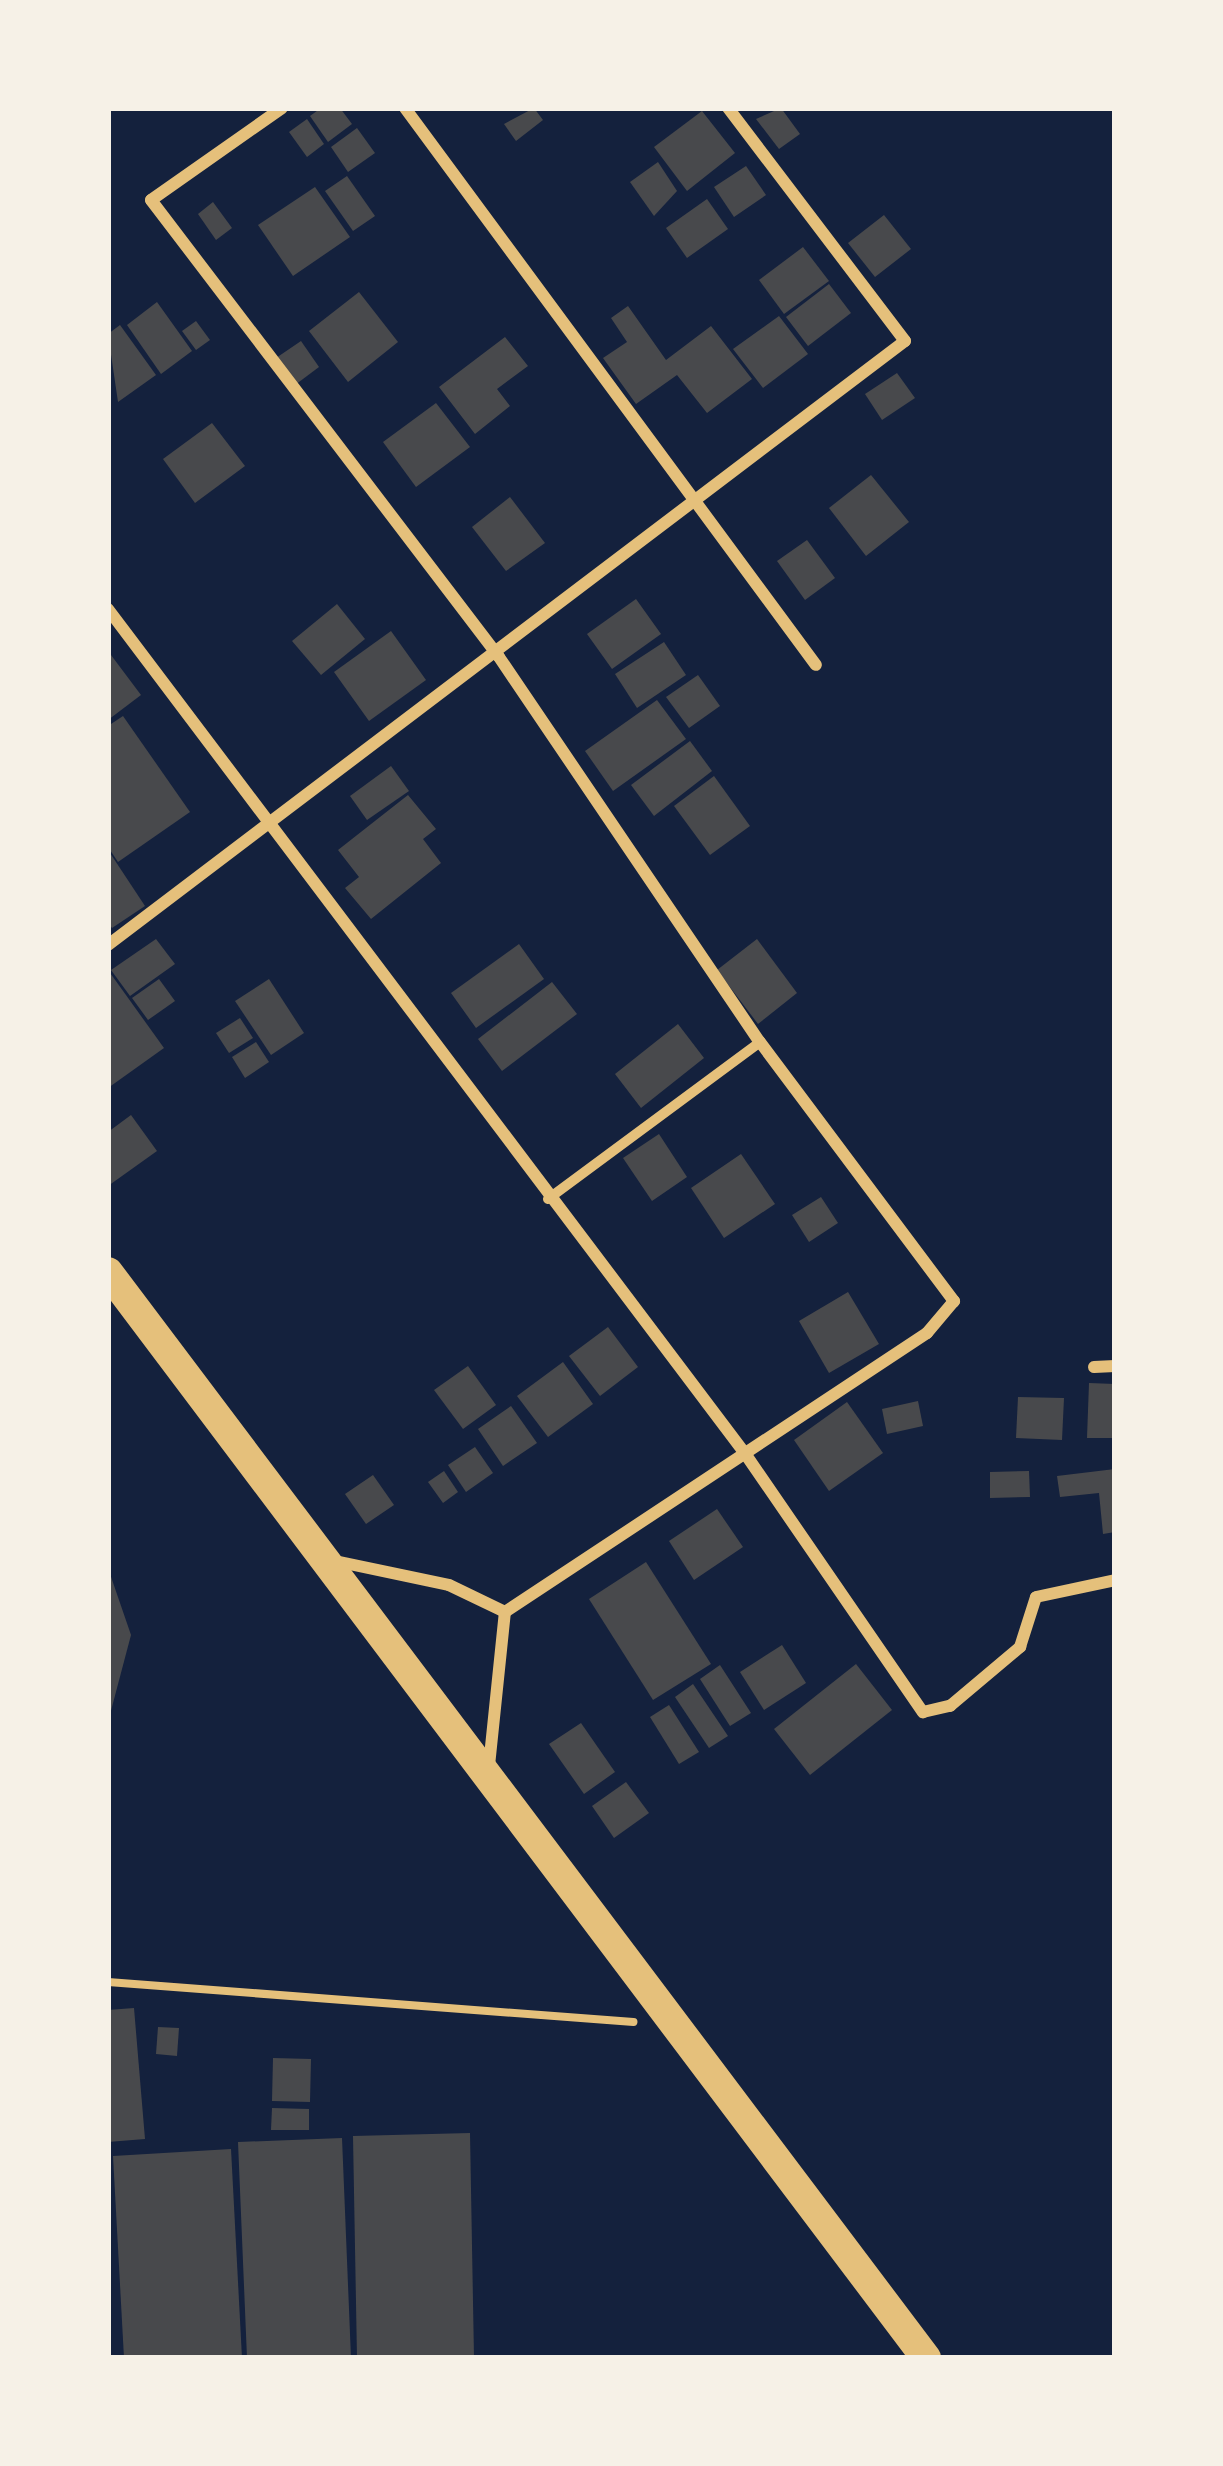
<!DOCTYPE html>
<style>
body{margin:0}
#map{position:relative;width:1223px;height:2466px;overflow:hidden;background:#14213d;font-family:"Titillium Web",sans-serif}
div>[style]{position:absolute}
.building>*{inset:0;background:#48494c}
.path>*{height:8px;margin:-4px;padding:0 4px;transform-origin:4px;border-radius:4px;background:#e5c07b}
.pedestrian>*{height:10px;margin:-5px;padding:0 5px;transform-origin:5px;border-radius:5px;background:#e5c07b}
.minor>*{height:12px;margin:-6px;padding:0 6px;transform-origin:6px;border-radius:6px;background:#e5c07b}
.primary>*{height:30px;margin:-15px;padding:0 15px;transform-origin:15px;border-radius:15px;background:#e5c07b}
span{translate:-50% -50%;white-space:nowrap;text-align:center;line-height:1.15;-webkit-text-stroke:12px #f6f1e7;paint-order:stroke}
.frame{position:absolute;inset:0;border:111px solid #f6f1e7;pointer-events:none}
</style>
<div id="map">
<div class="building">
<i style="clip-path:polygon(321px 108px,340px 108px,352px 124px,328px 142px,310px 116px)"></i>
<i style="clip-path:polygon(534px 108px,543px 120px,516px 141px,504px 124px)"></i>
<i style="clip-path:polygon(781px 108px,800px 134px,779px 149px,756px 119px)"></i>
<i style="clip-path:polygon(702px 111px,735px 153px,687px 191px,654px 147px)"></i>
<i style="clip-path:polygon(307px 119px,324px 144px,307px 157px,289px 132px)"></i>
<i style="clip-path:polygon(357px 128px,375px 153px,348px 172px,331px 147px)"></i>
<i style="clip-path:polygon(658px 162px,677px 191px,654px 216px,630px 182px)"></i>
<i style="clip-path:polygon(746px 166px,766px 195px,734px 217px,714px 187px)"></i>
<i style="clip-path:polygon(347px 176px,375px 216px,353px 231px,325px 191px)"></i>
<i style="clip-path:polygon(315px 187px,350px 237px,293px 276px,258px 225px)"></i>
<i style="clip-path:polygon(707px 199px,728px 229px,687px 258px,666px 228px)"></i>
<i style="clip-path:polygon(213px 202px,232px 228px,216px 240px,198px 214px)"></i>
<i style="clip-path:polygon(884px 215px,911px 249px,875px 277px,848px 243px)"></i>
<i style="clip-path:polygon(803px 247px,829px 281px,784px 314px,759px 280px)"></i>
<i style="clip-path:polygon(829px 284px,851px 313px,808px 346px,786px 317px)"></i>
<i style="clip-path:polygon(359px 292px,398px 342px,348px 382px,309px 331px)"></i>
<i style="clip-path:polygon(157px 302px,192px 351px,161px 374px,127px 325px)"></i>
<i style="clip-path:polygon(628px 306px,666px 360px,711px 326px,752px 379px,707px 413px,677px 375px,636px 404px,603px 358px,627px 342px,611px 318px)"></i>
<i style="clip-path:polygon(779px 316px,808px 354px,763px 388px,733px 349px)"></i>
<i style="clip-path:polygon(196px 321px,210px 340px,196px 350px,182px 331px)"></i>
<i style="clip-path:polygon(120px 325px,156px 375px,118px 402px,108px 334px)"></i>
<i style="clip-path:polygon(505px 337px,528px 366px,497px 389px,510px 406px,475px 434px,439px 387px)"></i>
<i style="clip-path:polygon(301px 341px,319px 367px,295px 385px,276px 358px)"></i>
<i style="clip-path:polygon(897px 373px,915px 398px,882px 420px,865px 394px)"></i>
<i style="clip-path:polygon(436px 403px,470px 447px,416px 487px,383px 442px)"></i>
<i style="clip-path:polygon(212px 423px,245px 466px,195px 503px,163px 459px)"></i>
<i style="clip-path:polygon(871px 475px,909px 522px,866px 556px,829px 508px)"></i>
<i style="clip-path:polygon(510px 497px,545px 543px,506px 571px,472px 527px)"></i>
<i style="clip-path:polygon(807px 540px,835px 578px,805px 600px,777px 561px)"></i>
<i style="clip-path:polygon(636px 599px,661px 634px,612px 669px,587px 634px)"></i>
<i style="clip-path:polygon(337px 604px,365px 639px,321px 675px,292px 641px)"></i>
<i style="clip-path:polygon(391px 631px,426px 680px,369px 721px,334px 672px)"></i>
<i style="clip-path:polygon(664px 642px,686px 675px,637px 708px,615px 674px)"></i>
<i style="clip-path:polygon(108px 651px,141px 695px,108px 720px)"></i>
<i style="clip-path:polygon(698px 675px,720px 706px,689px 728px,666px 697px)"></i>
<i style="clip-path:polygon(657px 700px,686px 739px,613px 791px,585px 751px)"></i>
<i style="clip-path:polygon(123px 716px,190px 812px,118px 862px,108px 847px,108px 726px)"></i>
<i style="clip-path:polygon(690px 741px,712px 771px,654px 816px,631px 785px)"></i>
<i style="clip-path:polygon(391px 766px,409px 791px,367px 820px,350px 796px)"></i>
<i style="clip-path:polygon(714px 776px,750px 826px,710px 855px,674px 806px)"></i>
<i style="clip-path:polygon(408px 795px,436px 829px,423px 839px,441px 863px,371px 919px,345px 888px,359px 877px,338px 850px)"></i>
<i style="clip-path:polygon(108px 850px,145px 906px,112px 928px,108px 923px)"></i>
<i style="clip-path:polygon(156px 939px,175px 964px,130px 996px,111px 970px)"></i>
<i style="clip-path:polygon(757px 939px,797px 993px,758px 1024px,717px 970px)"></i>
<i style="clip-path:polygon(519px 944px,544px 979px,476px 1028px,451px 993px)"></i>
<i style="clip-path:polygon(108px 970px,164px 1048px,108px 1088px)"></i>
<i style="clip-path:polygon(159px 979px,175px 1001px,148px 1020px,132px 998px)"></i>
<i style="clip-path:polygon(269px 979px,304px 1033px,271px 1055px,235px 1001px)"></i>
<i style="clip-path:polygon(552px 982px,577px 1014px,502px 1071px,478px 1039px)"></i>
<i style="clip-path:polygon(240px 1018px,253px 1038px,229px 1053px,216px 1033px)"></i>
<i style="clip-path:polygon(678px 1024px,704px 1058px,641px 1108px,615px 1074px)"></i>
<i style="clip-path:polygon(256px 1042px,269px 1062px,245px 1078px,232px 1057px)"></i>
<i style="clip-path:polygon(131px 1115px,157px 1151px,108px 1186px,108px 1132px)"></i>
<i style="clip-path:polygon(659px 1134px,687px 1177px,652px 1201px,623px 1158px)"></i>
<i style="clip-path:polygon(741px 1154px,775px 1204px,724px 1238px,691px 1188px)"></i>
<i style="clip-path:polygon(821px 1197px,838px 1223px,809px 1242px,792px 1215px)"></i>
<i style="clip-path:polygon(848px 1292px,879px 1344px,829px 1373px,799px 1321px)"></i>
<i style="clip-path:polygon(608px 1327px,638px 1367px,600px 1396px,569px 1356px)"></i>
<i style="clip-path:polygon(563px 1362px,593px 1404px,548px 1437px,517px 1396px)"></i>
<i style="clip-path:polygon(468px 1366px,496px 1405px,463px 1429px,434px 1390px)"></i>
<i style="clip-path:polygon(1089px 1383px,1115px 1384px,1115px 1438px,1087px 1438px)"></i>
<i style="clip-path:polygon(1018px 1397px,1064px 1398px,1062px 1440px,1016px 1438px)"></i>
<i style="clip-path:polygon(918px 1401px,923px 1426px,887px 1434px,882px 1409px)"></i>
<i style="clip-path:polygon(847px 1402px,883px 1453px,829px 1491px,794px 1440px)"></i>
<i style="clip-path:polygon(511px 1406px,537px 1443px,503px 1466px,478px 1429px)"></i>
<i style="clip-path:polygon(475px 1447px,493px 1473px,466px 1492px,448px 1465px)"></i>
<i style="clip-path:polygon(1115px 1469px,1115px 1532px,1103px 1534px,1099px 1493px,1060px 1497px,1057px 1476px)"></i>
<i style="clip-path:polygon(444px 1471px,458px 1492px,443px 1503px,428px 1482px)"></i>
<i style="clip-path:polygon(1029px 1471px,1030px 1497px,990px 1498px,990px 1472px)"></i>
<i style="clip-path:polygon(373px 1475px,394px 1505px,366px 1524px,345px 1494px)"></i>
<i style="clip-path:polygon(717px 1509px,743px 1547px,694px 1580px,669px 1541px)"></i>
<i style="clip-path:polygon(646px 1562px,711px 1664px,653px 1700px,589px 1599px)"></i>
<i style="clip-path:polygon(108px 1568px,131px 1635px,108px 1722px)"></i>
<i style="clip-path:polygon(782px 1645px,806px 1683px,764px 1710px,740px 1672px)"></i>
<i style="clip-path:polygon(856px 1664px,892px 1710px,810px 1775px,774px 1729px)"></i>
<i style="clip-path:polygon(720px 1665px,751px 1713px,730px 1726px,700px 1679px)"></i>
<i style="clip-path:polygon(693px 1684px,728px 1736px,709px 1748px,675px 1697px)"></i>
<i style="clip-path:polygon(669px 1705px,699px 1752px,679px 1764px,650px 1717px)"></i>
<i style="clip-path:polygon(581px 1723px,615px 1772px,584px 1794px,549px 1744px)"></i>
<i style="clip-path:polygon(626px 1782px,649px 1813px,614px 1838px,592px 1806px)"></i>
<i style="clip-path:polygon(134px 2008px,145px 2139px,108px 2142px,108px 2010px)"></i>
<i style="clip-path:polygon(158px 2027px,179px 2028px,177px 2056px,156px 2054px)"></i>
<i style="clip-path:polygon(273px 2058px,311px 2059px,310px 2102px,272px 2101px)"></i>
<i style="clip-path:polygon(272px 2108px,309px 2109px,309px 2130px,271px 2130px)"></i>
<i style="clip-path:polygon(470px 2133px,474px 2358px,357px 2358px,353px 2136px)"></i>
<i style="clip-path:polygon(342px 2138px,351px 2358px,247px 2358px,238px 2142px)"></i>
<i style="clip-path:polygon(231px 2149px,242px 2358px,124px 2358px,113px 2156px)"></i>
</div>
<div class="path">
<i style="left:108px;top:1982px;width:527px;rotate:4.36deg"></i>
</div>
<div class="pedestrian">
<i style="left:548px;top:1199px;width:264px;rotate:-36.5deg"></i>
</div>
<div class="minor">
<i style="left:282px;top:108px;width:160px;rotate:144.9deg"></i>
<i style="left:151px;top:200px;width:574px;rotate:52.71deg"></i>
<i style="left:499px;top:657px;width:465px;rotate:55.9deg"></i>
<i style="left:760px;top:1042px;width:324px;rotate:53.2deg"></i>
<i style="left:954px;top:1301px;width:42px;rotate:130.2deg"></i>
<i style="left:927px;top:1333px;width:506px;rotate:146.53deg"></i>
<i style="left:405px;top:108px;width:692px;rotate:53.58deg"></i>
<i style="left:108px;top:609px;width:1056px;rotate:52.97deg"></i>
<i style="left:744px;top:1452px;width:316px;rotate:55.5deg"></i>
<i style="left:923px;top:1712px;width:28px;rotate:-13deg"></i>
<i style="left:950px;top:1706px;width:92px;rotate:-40.1deg"></i>
<i style="left:1020px;top:1647px;width:52px;rotate:-72.3deg"></i>
<i style="left:1036px;top:1597px;width:81px;rotate:-12.1deg"></i>
<i style="left:108px;top:945px;width:1000px;rotate:-37.16deg"></i>
<i style="left:905px;top:341px;width:293px;rotate:-127.2deg"></i>
<i style="left:1094px;top:1367px;width:21px;rotate:-3deg"></i>
<i style="left:335px;top:1561px;width:116px;rotate:11.9deg"></i>
<i style="left:449px;top:1585px;width:62px;rotate:25.7deg"></i>
<i style="left:489px;top:1766px;width:155px;rotate:-84.1deg"></i>
</div>
<div class="primary">
<i style="left:108px;top:1272px;width:1360px;rotate:53.01deg"></i>
</div>
<div class="frame"></div>
</div>
